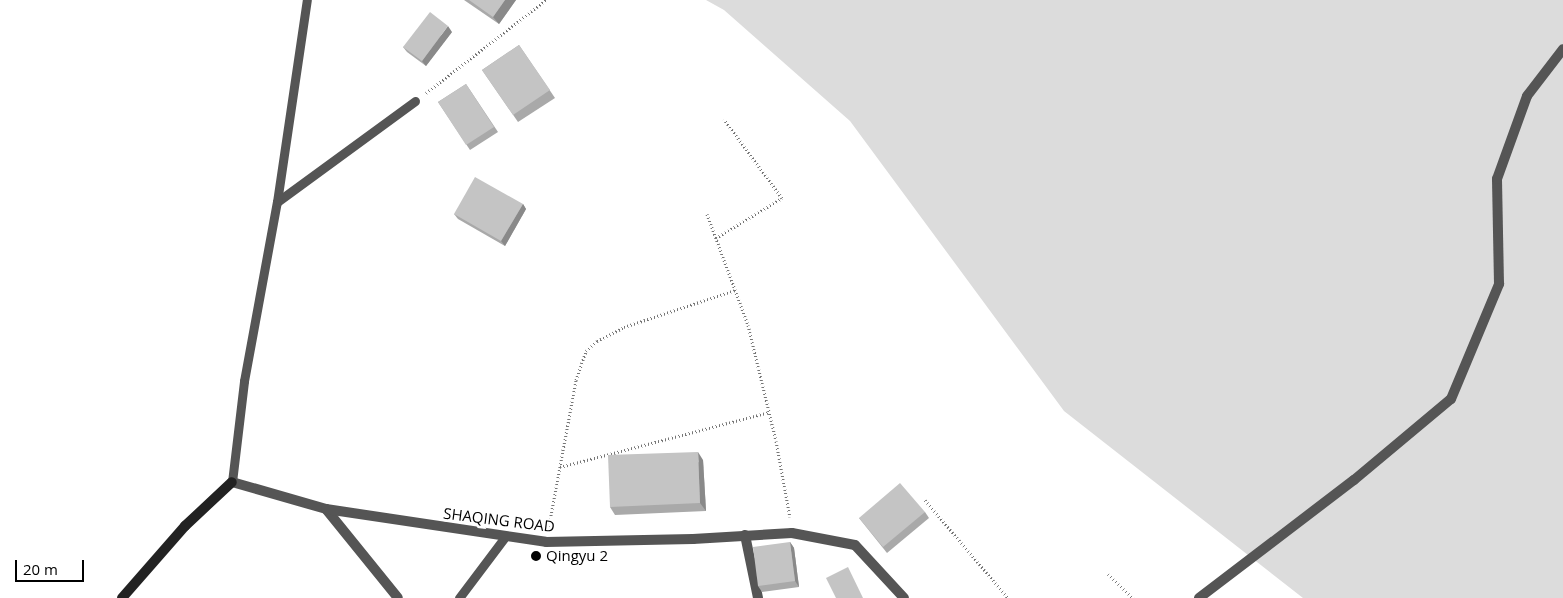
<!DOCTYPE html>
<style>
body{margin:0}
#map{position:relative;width:1563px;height:598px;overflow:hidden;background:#fff;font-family:"Open Sans",sans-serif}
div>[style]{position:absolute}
.green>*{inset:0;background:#dcdcdc}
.path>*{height:3px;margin-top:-1.5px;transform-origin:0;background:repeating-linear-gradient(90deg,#777 0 1px,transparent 0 3.5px)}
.service>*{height:9px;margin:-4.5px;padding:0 4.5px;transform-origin:4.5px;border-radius:4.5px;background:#555}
.minor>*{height:10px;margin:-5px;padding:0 5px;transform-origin:5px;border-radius:5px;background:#555}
.tertiary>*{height:10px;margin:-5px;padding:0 5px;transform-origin:5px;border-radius:5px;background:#555}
.secondary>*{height:10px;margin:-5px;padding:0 5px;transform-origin:5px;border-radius:5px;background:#222}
.wall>*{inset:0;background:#a9a9a9}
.shaded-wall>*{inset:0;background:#898989}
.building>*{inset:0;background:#c4c4c4}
.dots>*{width:14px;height:14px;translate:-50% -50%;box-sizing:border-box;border:2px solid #fff;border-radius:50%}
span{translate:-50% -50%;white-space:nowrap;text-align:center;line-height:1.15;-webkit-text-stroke:5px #fff;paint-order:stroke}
.street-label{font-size:15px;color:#000}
.poi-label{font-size:15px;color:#000}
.left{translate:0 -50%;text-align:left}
.scale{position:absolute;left:15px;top:560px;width:69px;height:22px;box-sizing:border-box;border:2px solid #000;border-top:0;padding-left:6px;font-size:15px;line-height:18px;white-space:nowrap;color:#000;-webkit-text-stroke:4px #fff;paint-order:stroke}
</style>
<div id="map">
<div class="green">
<i style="clip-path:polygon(706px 0,1563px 0,1563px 598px,1303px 598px,1064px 411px,850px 121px,724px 10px)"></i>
</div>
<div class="path">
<i style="left:426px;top:93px;width:152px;rotate:-37.8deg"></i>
<i style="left:707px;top:214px;width:118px;rotate:69.7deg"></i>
<i style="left:748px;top:325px;width:119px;rotate:76.4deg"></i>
<i style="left:776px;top:441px;width:77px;rotate:79.6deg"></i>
<i style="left:716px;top:238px;width:77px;rotate:-31.2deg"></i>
<i style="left:782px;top:198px;width:98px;rotate:-126.3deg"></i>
<i style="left:560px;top:467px;width:216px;rotate:-14.7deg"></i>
<i style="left:925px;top:500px;width:128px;rotate:49.7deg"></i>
<i style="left:549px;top:526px;width:148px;rotate:-79.5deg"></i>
<i style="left:576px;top:380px;width:31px;rotate:-71deg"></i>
<i style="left:586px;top:351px;width:15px;rotate:-42deg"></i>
<i style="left:597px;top:341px;width:30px;rotate:-27deg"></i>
<i style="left:624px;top:327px;width:117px;rotate:-18.4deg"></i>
<i style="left:1108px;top:574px;width:35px;rotate:44deg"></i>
</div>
<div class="service">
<i style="left:277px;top:202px;width:171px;rotate:-36.2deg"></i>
<i style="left:232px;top:482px;width:102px;rotate:-83.2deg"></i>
<i style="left:244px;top:381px;width:182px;rotate:-79.6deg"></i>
<i style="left:277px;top:202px;width:204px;rotate:-81.6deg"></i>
<i style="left:459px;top:598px;width:76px;rotate:-53deg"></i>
</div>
<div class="minor">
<i style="left:326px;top:509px;width:114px;rotate:51deg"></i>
<i style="left:745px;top:535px;width:64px;rotate:78.3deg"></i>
<i style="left:1199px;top:598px;width:195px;rotate:-37.3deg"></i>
<i style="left:1354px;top:480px;width:126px;rotate:-39.9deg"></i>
<i style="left:1451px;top:399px;width:125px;rotate:-67.3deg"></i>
<i style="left:1499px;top:284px;width:105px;rotate:-91.1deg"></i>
<i style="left:1497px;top:179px;width:88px;rotate:-70.1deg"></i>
<i style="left:1527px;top:96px;width:59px;rotate:-52.5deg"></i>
</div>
<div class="tertiary">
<i style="left:232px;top:482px;width:98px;rotate:16deg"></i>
<i style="left:326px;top:509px;width:222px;rotate:8.5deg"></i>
<i style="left:546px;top:542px;width:147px;rotate:-1.2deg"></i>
<i style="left:693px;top:539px;width:99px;rotate:-3.5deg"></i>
<i style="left:792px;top:533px;width:64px;rotate:10.8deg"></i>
<i style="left:855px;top:545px;width:72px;rotate:47.2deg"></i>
</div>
<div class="secondary">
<i style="left:122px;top:598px;width:96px;rotate:-48.8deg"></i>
<i style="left:185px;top:526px;width:64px;rotate:-43.1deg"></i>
</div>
<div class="wall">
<i style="clip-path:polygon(464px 0,516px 0,499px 24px)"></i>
<i style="clip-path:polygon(452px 32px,426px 66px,407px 52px,403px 47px)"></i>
<i style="clip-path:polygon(519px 45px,555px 98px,518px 122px,482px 70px)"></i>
<i style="clip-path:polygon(466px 84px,498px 132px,470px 150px,438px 102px)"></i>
<i style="clip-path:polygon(523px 204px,526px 209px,505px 246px,458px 219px,454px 214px)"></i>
<i style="clip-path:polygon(703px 460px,706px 511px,615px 515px,610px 507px)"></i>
<i style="clip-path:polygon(925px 512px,929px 518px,887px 553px,859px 518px)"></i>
<i style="clip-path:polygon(790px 542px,794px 548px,799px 587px,762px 592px,758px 586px)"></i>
</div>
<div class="shaded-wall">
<i style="clip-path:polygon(505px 0,516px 0,499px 24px,493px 17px)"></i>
<i style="clip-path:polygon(448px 26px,452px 32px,426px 66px,422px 61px)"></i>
<i style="clip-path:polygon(523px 204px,526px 209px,505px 246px,501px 241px)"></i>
<i style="clip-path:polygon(698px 452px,703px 460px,706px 511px,700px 503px)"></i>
<i style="clip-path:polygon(790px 542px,794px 548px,799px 587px,795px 581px)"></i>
</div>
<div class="building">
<i style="clip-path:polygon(469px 0,505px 0,493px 17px)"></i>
<i style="clip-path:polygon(430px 12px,448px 26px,422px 61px,403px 47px)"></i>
<i style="clip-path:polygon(519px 45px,550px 90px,513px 115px,482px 70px)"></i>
<i style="clip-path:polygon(466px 84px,494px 127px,466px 145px,438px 102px)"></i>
<i style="clip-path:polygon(475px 177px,523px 204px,501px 241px,454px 214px)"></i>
<i style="clip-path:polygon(698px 452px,700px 503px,610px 507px,608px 455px)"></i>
<i style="clip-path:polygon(900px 483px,925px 512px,883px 547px,859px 518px)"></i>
<i style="clip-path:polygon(790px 542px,795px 581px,758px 586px,753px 547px)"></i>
<i style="clip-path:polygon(848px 567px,863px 598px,836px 598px,826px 578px)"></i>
</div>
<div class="dots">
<i style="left:536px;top:556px;background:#000"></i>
</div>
<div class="street-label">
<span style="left:499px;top:520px;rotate:7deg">SHAQING ROAD</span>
</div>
<div class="poi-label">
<span class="left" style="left:546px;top:556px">Qingyu 2</span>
</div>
<div class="scale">20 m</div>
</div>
